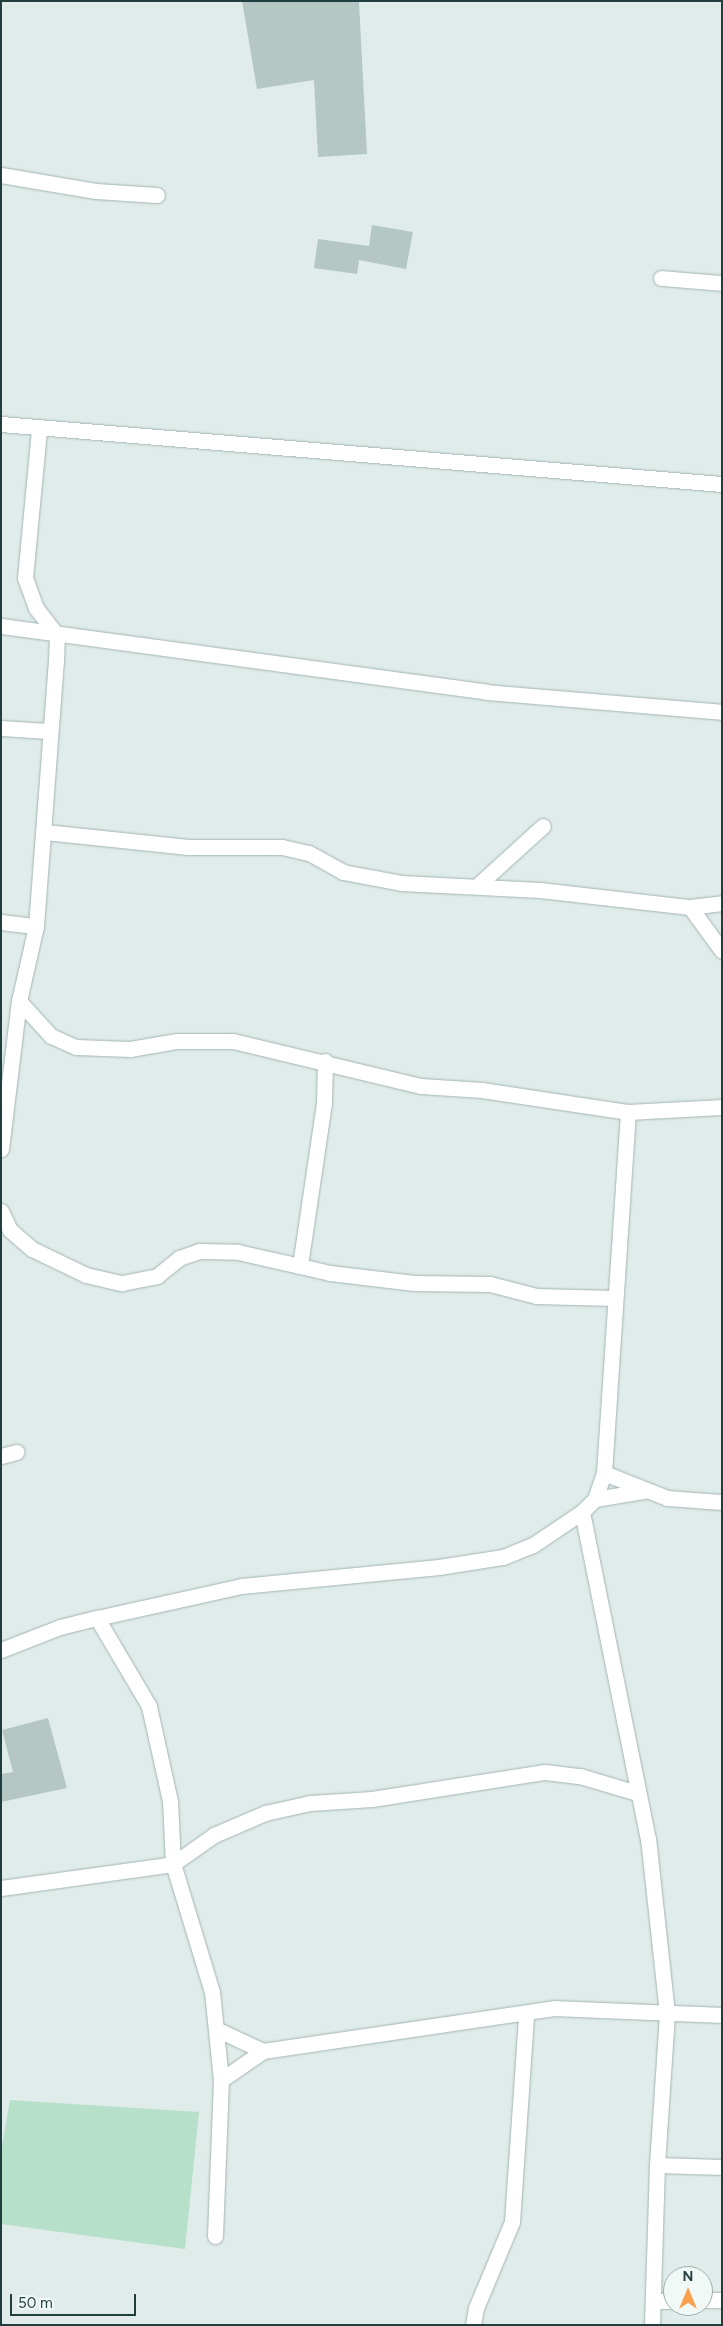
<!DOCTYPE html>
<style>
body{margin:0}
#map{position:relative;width:723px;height:2326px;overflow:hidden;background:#e0ecea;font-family:Figtree,sans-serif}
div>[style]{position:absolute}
.green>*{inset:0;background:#b7e0cb}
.building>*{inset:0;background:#b5c7c4}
.roads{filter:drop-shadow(0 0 1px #a2b4b3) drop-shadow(0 0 1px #a2b4b3)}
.minor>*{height:15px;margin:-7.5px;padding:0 7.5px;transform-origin:7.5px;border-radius:7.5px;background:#fff}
span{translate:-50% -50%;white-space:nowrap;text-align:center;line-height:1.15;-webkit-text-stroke:5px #f1f9f7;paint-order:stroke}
.frame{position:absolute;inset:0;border:2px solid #1f3e3d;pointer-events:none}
.north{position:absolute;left:663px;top:2266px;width:50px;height:50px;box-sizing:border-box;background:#f1f9f7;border:1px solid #9daead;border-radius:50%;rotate:0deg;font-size:14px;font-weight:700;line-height:20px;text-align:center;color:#1f3e3d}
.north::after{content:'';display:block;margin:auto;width:18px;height:22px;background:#fda04e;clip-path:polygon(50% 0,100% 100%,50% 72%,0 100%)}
.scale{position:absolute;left:10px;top:2294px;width:126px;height:22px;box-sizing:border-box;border:2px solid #1f3e3d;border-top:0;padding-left:6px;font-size:15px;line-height:18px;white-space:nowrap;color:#1f3e3d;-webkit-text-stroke:4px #f1f9f7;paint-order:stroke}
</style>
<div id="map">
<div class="green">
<i style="clip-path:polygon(10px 2100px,199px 2112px,185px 2249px,1px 2224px,1px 2151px)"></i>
</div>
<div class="building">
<i style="clip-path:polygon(242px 1px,359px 2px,367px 154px,318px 157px,314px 80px,257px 89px)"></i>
<i style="clip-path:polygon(372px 225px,413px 232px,406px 269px,359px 260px,357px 274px,314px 268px,318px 239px,369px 246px)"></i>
<i style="clip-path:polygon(48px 1718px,67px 1788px,1px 1802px,1px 1774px,13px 1772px,2px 1730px)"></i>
</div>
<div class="roads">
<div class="minor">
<i style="left:1px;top:175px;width:96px;rotate:9.6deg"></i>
<i style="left:96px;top:191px;width:61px;rotate:3.8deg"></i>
<i style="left:661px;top:278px;width:61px;rotate:4.7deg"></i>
<i style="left:1px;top:424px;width:723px;rotate:4.76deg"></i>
<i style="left:1px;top:626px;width:489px;rotate:7.7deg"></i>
<i style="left:486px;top:692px;width:237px;rotate:4.8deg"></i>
<i style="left:1px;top:728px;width:47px;rotate:3.7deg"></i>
<i style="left:45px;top:832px;width:144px;rotate:6deg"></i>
<i style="left:188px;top:847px;width:94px"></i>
<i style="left:282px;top:847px;width:28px;rotate:13deg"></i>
<i style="left:309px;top:853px;width:39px;rotate:29deg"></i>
<i style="left:343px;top:872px;width:59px;rotate:10.7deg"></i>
<i style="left:401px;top:883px;width:139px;rotate:2.9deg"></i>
<i style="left:540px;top:890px;width:151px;rotate:6.5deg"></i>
<i style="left:690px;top:907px;width:32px;rotate:-7deg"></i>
<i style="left:477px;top:886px;width:89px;rotate:-42.3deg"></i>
<i style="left:690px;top:907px;width:54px;rotate:54deg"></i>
<i style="left:1px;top:922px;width:35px;rotate:7deg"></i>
<i style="left:19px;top:1001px;width:47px;rotate:47.6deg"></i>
<i style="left:51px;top:1036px;width:27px;rotate:24deg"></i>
<i style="left:76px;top:1047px;width:54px;rotate:2.1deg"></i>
<i style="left:130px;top:1049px;width:48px;rotate:-9.7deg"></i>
<i style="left:177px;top:1041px;width:56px"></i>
<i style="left:233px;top:1041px;width:193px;rotate:13.5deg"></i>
<i style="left:421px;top:1086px;width:61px;rotate:3.8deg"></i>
<i style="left:482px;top:1090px;width:148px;rotate:8.6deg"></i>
<i style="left:628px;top:1112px;width:94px;rotate:-3deg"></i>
<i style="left:325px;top:1061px;width:42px;rotate:91.4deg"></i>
<i style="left:324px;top:1103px;width:165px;rotate:98.4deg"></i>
<i style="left:300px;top:1266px;width:31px;rotate:13deg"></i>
<i style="left:330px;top:1273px;width:85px;rotate:6.8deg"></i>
<i style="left:414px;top:1283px;width:76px;rotate:0.8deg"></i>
<i style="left:490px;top:1284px;width:48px;rotate:14.6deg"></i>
<i style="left:536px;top:1296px;width:78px;rotate:1.5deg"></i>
<i style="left:1px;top:1149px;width:149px;rotate:-83.1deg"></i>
<i style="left:19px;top:1001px;width:77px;rotate:-77.2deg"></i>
<i style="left:36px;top:926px;width:265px;rotate:-85.7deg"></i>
<i style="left:56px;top:662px;width:27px;rotate:-88deg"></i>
<i style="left:57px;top:635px;width:34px;rotate:-128deg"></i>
<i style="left:36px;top:608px;width:32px;rotate:-110deg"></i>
<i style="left:25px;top:578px;width:150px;rotate:-84.6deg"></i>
<i style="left:1px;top:1211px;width:21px;rotate:65deg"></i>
<i style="left:10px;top:1230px;width:29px;rotate:41deg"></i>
<i style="left:32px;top:1249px;width:60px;rotate:25.7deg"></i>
<i style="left:86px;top:1275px;width:37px;rotate:13deg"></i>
<i style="left:122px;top:1283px;width:36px;rotate:-11deg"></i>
<i style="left:157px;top:1276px;width:28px;rotate:-39deg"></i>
<i style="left:179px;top:1258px;width:21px;rotate:-19deg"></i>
<i style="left:199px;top:1251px;width:39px;rotate:1deg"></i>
<i style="left:238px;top:1252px;width:64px;rotate:12.7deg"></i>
<i style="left:1px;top:1456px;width:16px;rotate:-15deg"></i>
<i style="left:604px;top:1473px;width:362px;rotate:-86.2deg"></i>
<i style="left:595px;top:1499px;width:50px;rotate:-9.3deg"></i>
<i style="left:582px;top:1512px;width:333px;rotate:78.6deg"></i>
<i style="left:648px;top:1838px;width:177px;rotate:83.8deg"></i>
<i style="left:667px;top:2014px;width:151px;rotate:93.8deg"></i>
<i style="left:657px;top:2165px;width:160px;rotate:91.8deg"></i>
<i style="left:1px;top:1650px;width:63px;rotate:-21.3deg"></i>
<i style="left:60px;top:1627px;width:38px;rotate:-14deg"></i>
<i style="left:1px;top:1888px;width:174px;rotate:-7.9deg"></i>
<i style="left:173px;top:1864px;width:50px;rotate:-35.3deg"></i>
<i style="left:214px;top:1835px;width:56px;rotate:-23.3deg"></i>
<i style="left:265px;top:1813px;width:46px;rotate:-12.5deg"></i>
<i style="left:310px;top:1803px;width:62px;rotate:-3.7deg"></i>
<i style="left:372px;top:1799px;width:175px;rotate:-8.9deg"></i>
<i style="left:545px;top:1772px;width:35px;rotate:7deg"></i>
<i style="left:580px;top:1776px;width:59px;rotate:16.6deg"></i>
<i style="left:216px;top:2029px;width:52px;rotate:25.1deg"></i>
<i style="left:221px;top:2080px;width:51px;rotate:-34.6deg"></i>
<i style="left:263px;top:2051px;width:294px;rotate:-8.4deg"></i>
<i style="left:554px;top:2008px;width:168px;rotate:2.4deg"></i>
<i style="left:657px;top:2165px;width:65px;rotate:1.8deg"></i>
<i style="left:215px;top:2236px;width:156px;rotate:-87.8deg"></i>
<i style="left:221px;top:2080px;width:88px;rotate:-95.8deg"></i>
<i style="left:212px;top:1992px;width:134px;rotate:-106.9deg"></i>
<i style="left:173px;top:1864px;width:63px;rotate:-92.7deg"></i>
<i style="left:170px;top:1801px;width:97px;rotate:-102.5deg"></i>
<i style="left:149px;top:1706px;width:102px;rotate:-120.6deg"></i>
<i style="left:97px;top:1618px;width:148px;rotate:-12.5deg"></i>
<i style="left:241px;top:1586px;width:199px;rotate:-5.5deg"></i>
<i style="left:439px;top:1567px;width:65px;rotate:-8.9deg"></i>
<i style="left:503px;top:1557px;width:32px;rotate:-22deg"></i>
<i style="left:533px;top:1545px;width:59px;rotate:-34deg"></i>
<i style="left:582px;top:1512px;width:18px;rotate:-45deg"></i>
<i style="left:595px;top:1499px;width:28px;rotate:-71deg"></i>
<i style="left:604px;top:1473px;width:68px;rotate:21.6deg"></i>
<i style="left:667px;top:1498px;width:55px;rotate:4.2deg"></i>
<i style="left:703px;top:2300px;width:19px"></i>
<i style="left:653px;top:2301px;width:20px"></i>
<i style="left:473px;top:2325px;width:17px;rotate:-80deg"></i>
<i style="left:476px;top:2308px;width:93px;rotate:-67.3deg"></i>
<i style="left:512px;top:2222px;width:207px;rotate:-86.1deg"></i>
</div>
</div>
<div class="frame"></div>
<div class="north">N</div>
<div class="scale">50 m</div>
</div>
